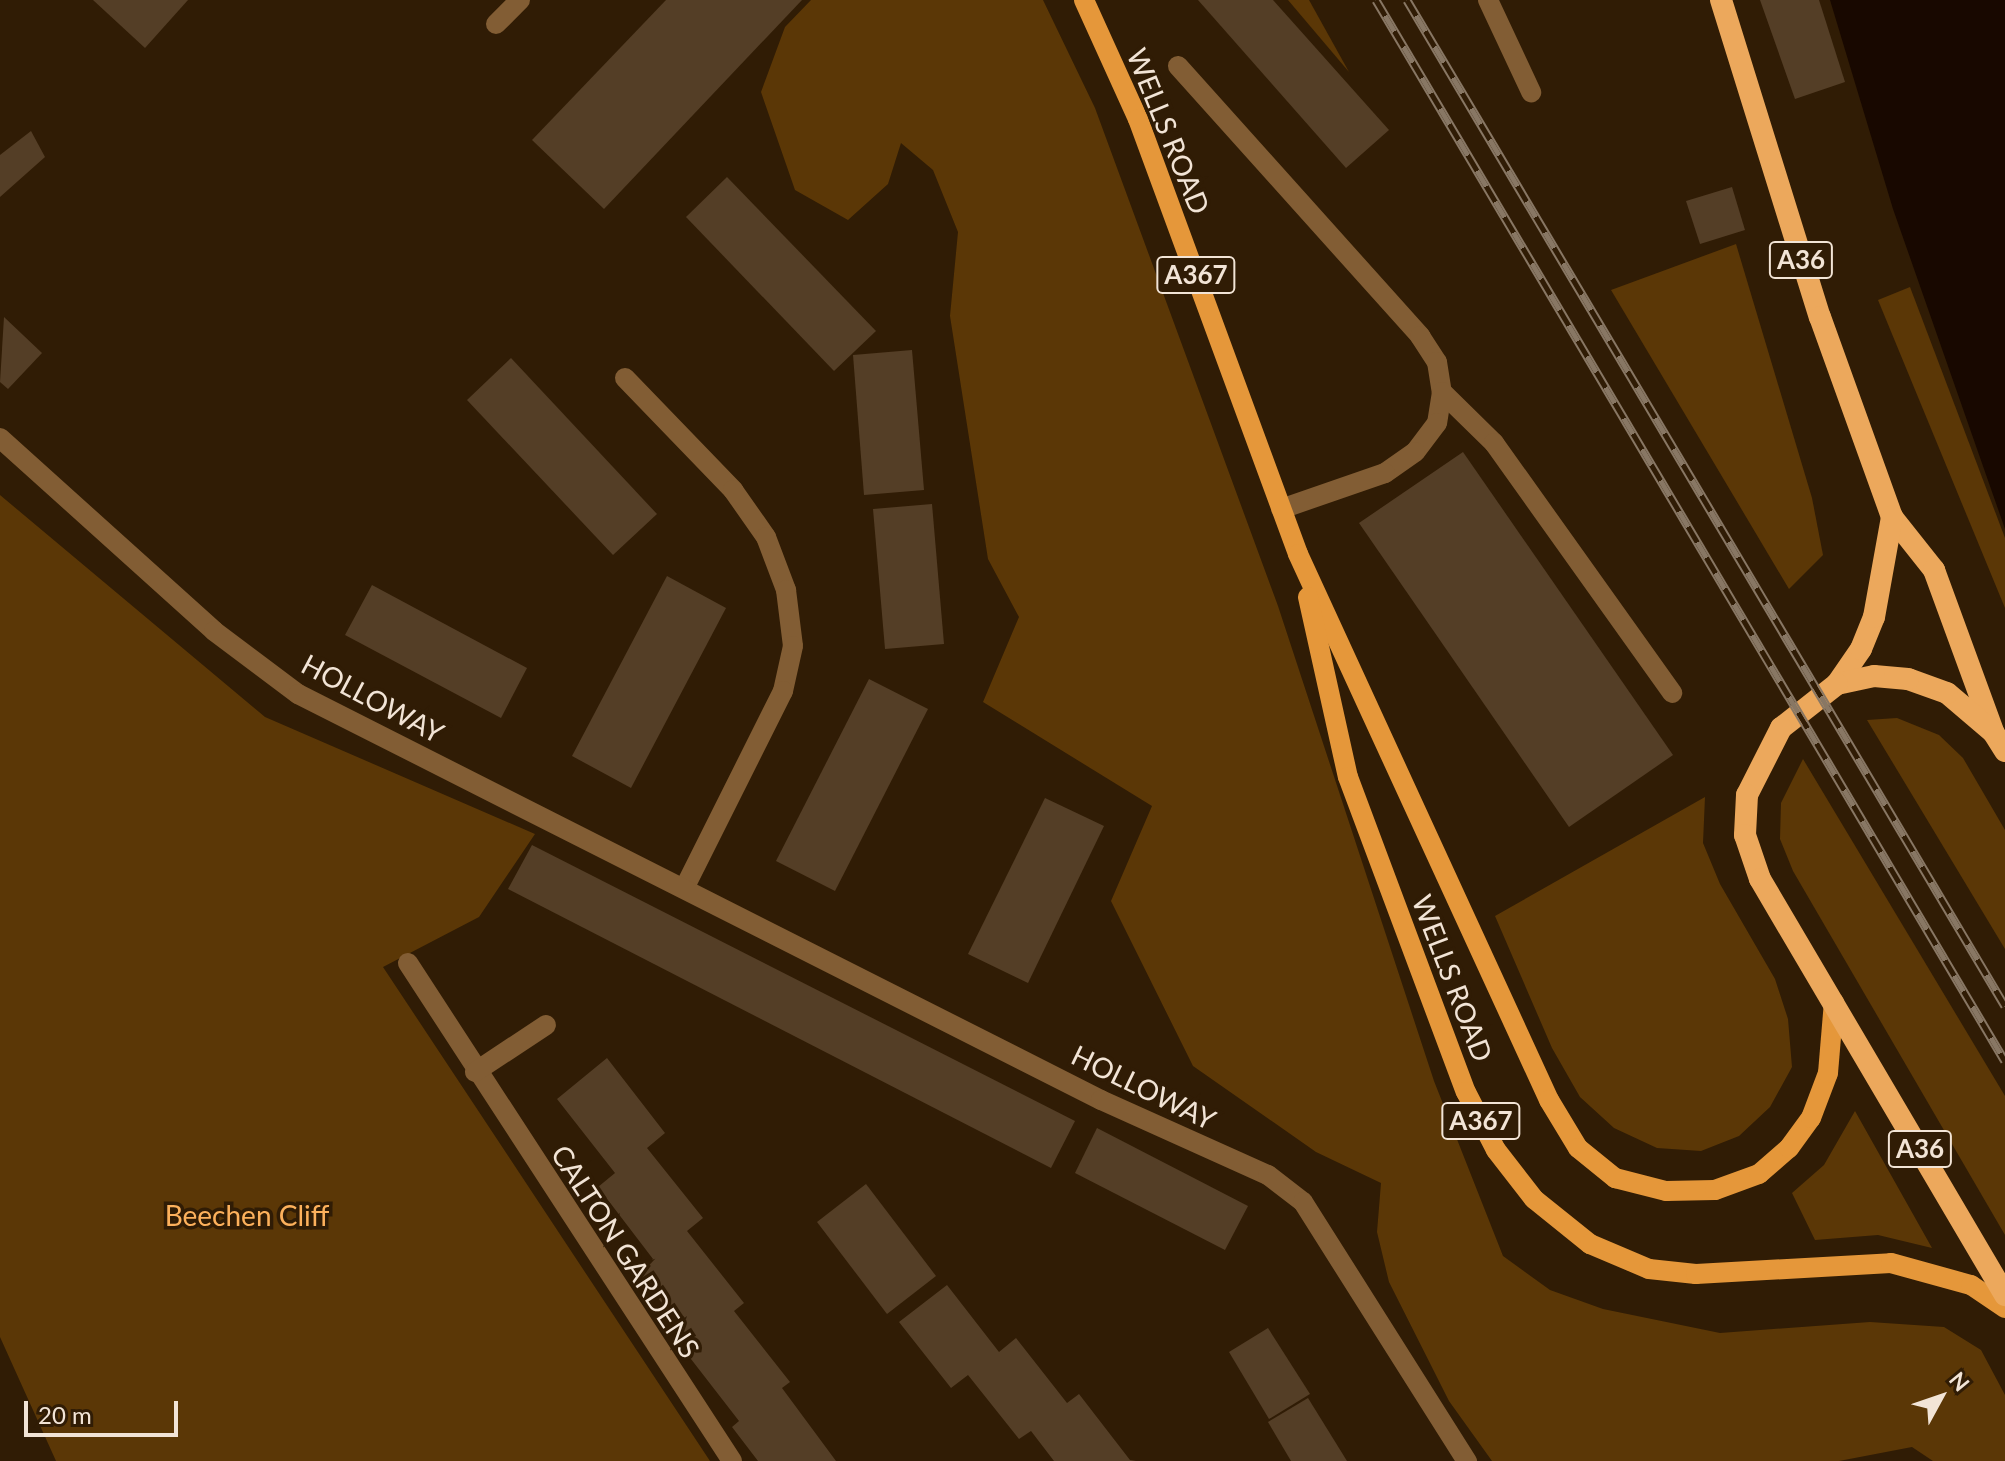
<!DOCTYPE html>
<style>
body{margin:0}
#map{position:relative;width:2005px;height:1461px;overflow:hidden;background:#301c05;font-family:Lato,sans-serif}
div>[style]{position:absolute}
.green>*{inset:0;background:#5b3706}
.water>*{inset:0;background:#180800}
.building>*{inset:0;background:#543e26}
.service>*{height:20px;margin:-10px;padding:0 10px;transform-origin:10px;border-radius:10px;background:#825d34}
.minor>*{height:20px;margin:-10px;padding:0 10px;transform-origin:10px;border-radius:10px;background:#825d34}
.primary>*{height:20px;margin:-10px;padding:0 10px;transform-origin:10px;border-radius:10px;background:#e5973a}
.trunk>*{height:22px;margin:-11px;padding:0 11px;transform-origin:11px;border-radius:11px;background:#eca85c}
.rail>*{height:9px;margin-top:-4.5px;transform-origin:0;background:repeating-linear-gradient(90deg,#301c05 0 18px,#887764 0 36px);box-sizing:border-box;border-block:2px solid #887764}
span{translate:-50% -50%;white-space:nowrap;text-align:center;line-height:1.15;-webkit-text-stroke:7px #301c05;paint-order:stroke}
.shield-label span{padding:2px 6px;background:#301c05;border:2px solid;border-radius:6px;-webkit-text-stroke-width:0}
.shield-label{font-size:26px;color:#f2e4d6;font-weight:700}
.street-label{font-size:28px;color:#f2e4d6}
.park-label{font-size:28px;color:#fdb15c}
.north{position:absolute;left:1901px;top:1357px;width:80px;height:80px;-webkit-text-stroke:6px #301c05;paint-order:stroke;rotate:50deg;font-size:22px;font-weight:700;line-height:32px;text-align:center;color:#f2e4d6}
.north::after{content:'';display:block;margin:auto;width:28px;height:36px;background:#f2e4d6;clip-path:polygon(50% 0,100% 100%,50% 72%,0 100%)}
.scale{position:absolute;left:24px;top:1401px;width:154px;height:36px;box-sizing:border-box;border:4px solid #f2e4d6;border-top:0;padding-left:10px;font-size:24px;line-height:28px;white-space:nowrap;color:#f2e4d6;-webkit-text-stroke:6px #301c05;paint-order:stroke}
</style>
<div id="map">
<div class="green">
<i style="clip-path:polygon(811px 0,1043px 0,1095px 108px,1278px 606px,1434px 1081px,1503px 1256px,1550px 1290px,1603px 1309px,1720px 1333px,1870px 1322px,1944px 1327px,1981px 1350px,2005px 1395px,2005px 1461px,1933px 1461px,1912px 1447px,1839px 1461px,1492px 1461px,1449px 1401px,1389px 1282px,1377px 1232px,1381px 1183px,1316px 1152px,1193px 1066px,1111px 901px,1152px 806px,983px 702px,1019px 617px,988px 559px,950px 316px,958px 232px,933px 170px,901px 143px,888px 184px,848px 220px,795px 190px,761px 92px,785px 27px)"></i>
<i style="clip-path:polygon(1288px 0,1309px 0,1349px 72px)"></i>
<i style="clip-path:polygon(1736px 244px,1812px 498px,1823px 555px,1789px 589px,1611px 290px)"></i>
<i style="clip-path:polygon(1910px 287px,2005px 538px,2005px 608px,1878px 300px)"></i>
<i style="clip-path:polygon(0 495px,265px 717px,535px 834px,479px 917px,383px 967px,710px 1461px,56px 1461px,0 1337px)"></i>
<i style="clip-path:polygon(1897px 718px,1939px 735px,1963px 758px,2005px 830px,2005px 949px,1867px 720px)"></i>
<i style="clip-path:polygon(1803px 759px,2005px 1096px,2005px 1235px,1793px 871px,1780px 839px,1781px 803px)"></i>
<i style="clip-path:polygon(1705px 797px,1703px 843px,1720px 884px,1775px 979px,1788px 1019px,1792px 1067px,1770px 1107px,1739px 1136px,1701px 1151px,1657px 1148px,1614px 1128px,1580px 1097px,1552px 1048px,1495px 916px)"></i>
<i style="clip-path:polygon(1855px 1111px,1932px 1248px,1878px 1235px,1815px 1240px,1792px 1193px,1824px 1165px)"></i>
</div>
<div class="water">
<i style="clip-path:polygon(1830px 0,2005px 0,2005px 529px,1893px 209px)"></i>
</div>
<div class="building">
<i style="clip-path:polygon(93px 0,188px 0,145px 48px)"></i>
<i style="clip-path:polygon(666px 0,802px 0,604px 209px,532px 140px)"></i>
<i style="clip-path:polygon(1198px 0,1273px 0,1389px 130px,1346px 168px)"></i>
<i style="clip-path:polygon(1760px 0,1819px 0,1845px 82px,1795px 99px)"></i>
<i style="clip-path:polygon(31px 131px,45px 157px,0 197px,0 155px)"></i>
<i style="clip-path:polygon(727px 177px,876px 331px,834px 371px,686px 217px)"></i>
<i style="clip-path:polygon(1732px 187px,1745px 230px,1700px 244px,1686px 201px)"></i>
<i style="clip-path:polygon(4px 317px,42px 353px,8px 389px,0 382px)"></i>
<i style="clip-path:polygon(912px 350px,924px 490px,864px 495px,853px 355px)"></i>
<i style="clip-path:polygon(511px 358px,657px 514px,613px 555px,467px 400px)"></i>
<i style="clip-path:polygon(1463px 452px,1673px 755px,1569px 827px,1359px 523px)"></i>
<i style="clip-path:polygon(932px 504px,944px 644px,885px 649px,873px 509px)"></i>
<i style="clip-path:polygon(667px 576px,726px 608px,631px 788px,572px 756px)"></i>
<i style="clip-path:polygon(372px 585px,527px 668px,501px 718px,345px 635px)"></i>
<i style="clip-path:polygon(869px 679px,928px 709px,835px 891px,776px 861px)"></i>
<i style="clip-path:polygon(1045px 798px,1104px 826px,1028px 983px,968px 954px)"></i>
<i style="clip-path:polygon(532px 845px,1075px 1121px,1051px 1168px,508px 889px)"></i>
<i style="clip-path:polygon(607px 1058px,665px 1133px,647px 1148px,703px 1218px,687px 1231px,744px 1303px,734px 1311px,790px 1382px,782px 1388px,836px 1461px,758px 1461px,732px 1427px,739px 1421px,684px 1350px,693px 1343px,637px 1271px,653px 1259px,598px 1187px,615px 1173px,557px 1099px)"></i>
<i style="clip-path:polygon(1097px 1128px,1248px 1206px,1225px 1250px,1075px 1173px)"></i>
<i style="clip-path:polygon(866px 1184px,936px 1276px,887px 1314px,817px 1222px)"></i>
<i style="clip-path:polygon(947px 1285px,999px 1352px,1016px 1338px,1067px 1403px,1079px 1394px,1130px 1460px,1136px 1461px,1054px 1461px,1031px 1431px,1019px 1439px,968px 1375px,951px 1388px,899px 1322px)"></i>
<i style="clip-path:polygon(1268px 1328px,1310px 1394px,1269px 1419px,1229px 1352px)"></i>
<i style="clip-path:polygon(1308px 1398px,1347px 1461px,1291px 1461px,1268px 1422px)"></i>
</div>
<div class="service">
<i style="left:1488px;top:0;width:102px;rotate:64.9deg"></i>
<i style="left:1178px;top:66px;width:363px;rotate:48.1deg"></i>
<i style="left:1420px;top:336px;width:31px;rotate:57deg"></i>
<i style="left:1437px;top:362px;width:30px;rotate:81deg"></i>
<i style="left:1442px;top:392px;width:31px;rotate:99deg"></i>
<i style="left:1437px;top:423px;width:36px;rotate:127deg"></i>
<i style="left:1415px;top:452px;width:37px;rotate:145deg"></i>
<i style="left:1385px;top:473px;width:110px;rotate:160.9deg"></i>
<i style="left:1442px;top:392px;width:73px;rotate:44.4deg"></i>
<i style="left:1494px;top:443px;width:307px;rotate:54.5deg"></i>
</div>
<div class="minor">
<i style="left:496px;top:24px;width:34px;rotate:-45deg"></i>
<i style="left:625px;top:378px;width:156px;rotate:46deg"></i>
<i style="left:733px;top:490px;width:57px;rotate:54.9deg"></i>
<i style="left:766px;top:537px;width:57px;rotate:69.3deg"></i>
<i style="left:786px;top:590px;width:56px;rotate:82.9deg"></i>
<i style="left:793px;top:646px;width:46px;rotate:102.5deg"></i>
<i style="left:783px;top:691px;width:221px;rotate:116.6deg"></i>
<i style="left:0;top:438px;width:288px;rotate:42deg"></i>
<i style="left:214px;top:631px;width:105px;rotate:36.9deg"></i>
<i style="left:298px;top:694px;width:900px;rotate:26.82deg"></i>
<i style="left:1101px;top:1100px;width:183px;rotate:24.2deg"></i>
<i style="left:1268px;top:1175px;width:44px;rotate:37.6deg"></i>
<i style="left:1303px;top:1202px;width:307px;rotate:57.7deg"></i>
<i style="left:408px;top:963px;width:594px;rotate:56.95deg"></i>
<i style="left:475px;top:1072px;width:85px;rotate:-33.5deg"></i>
</div>
<div class="primary">
<i style="left:1084px;top:0;width:131px;rotate:65.6deg"></i>
<i style="left:1138px;top:119px;width:463px;rotate:69.8deg"></i>
<i style="left:1298px;top:554px;width:601px;rotate:65.31deg"></i>
<i style="left:1549px;top:1100px;width:56px;rotate:58.9deg"></i>
<i style="left:1578px;top:1148px;width:48px;rotate:39deg"></i>
<i style="left:1615px;top:1178px;width:53px;rotate:14.3deg"></i>
<i style="left:1666px;top:1191px;width:49px;rotate:-1.2deg"></i>
<i style="left:1715px;top:1190px;width:47px;rotate:-20deg"></i>
<i style="left:1759px;top:1174px;width:40px;rotate:-41deg"></i>
<i style="left:1789px;top:1148px;width:37px;rotate:-54deg"></i>
<i style="left:1811px;top:1118px;width:48px;rotate:-69.3deg"></i>
<i style="left:1828px;top:1073px;width:71px;rotate:-85.2deg"></i>
<i style="left:1308px;top:597px;width:184px;rotate:77.5deg"></i>
<i style="left:1348px;top:777px;width:336px;rotate:69.5deg"></i>
<i style="left:1466px;top:1092px;width:65px;rotate:62.7deg"></i>
<i style="left:1496px;top:1150px;width:62px;rotate:52.2deg"></i>
<i style="left:1534px;top:1199px;width:72px;rotate:38.8deg"></i>
<i style="left:1590px;top:1244px;width:64px;rotate:23deg"></i>
<i style="left:1649px;top:1269px;width:47px;rotate:6.1deg"></i>
<i style="left:1696px;top:1274px;width:195px;rotate:-3.2deg"></i>
<i style="left:1891px;top:1263px;width:83px;rotate:15.4deg"></i>
<i style="left:1971px;top:1285px;width:41px;rotate:34.1deg"></i>
</div>
<div class="trunk">
<i style="left:1721px;top:0;width:332px;rotate:72.7deg"></i>
<i style="left:1820px;top:317px;width:213px;rotate:70.2deg"></i>
<i style="left:1892px;top:517px;width:68px;rotate:51.6deg"></i>
<i style="left:1934px;top:570px;width:171px;rotate:69.9deg"></i>
<i style="left:1837px;top:684px;width:42px;rotate:-55.6deg"></i>
<i style="left:1861px;top:649px;width:35px;rotate:-68deg"></i>
<i style="left:1874px;top:617px;width:102px;rotate:-79.8deg"></i>
<i style="left:2005px;top:751px;width:22px;rotate:-122deg"></i>
<i style="left:1993px;top:732px;width:60px;rotate:-139.7deg"></i>
<i style="left:1947px;top:693px;width:41px;rotate:-160.3deg"></i>
<i style="left:1908px;top:679px;width:34px;rotate:-175deg"></i>
<i style="left:1874px;top:676px;width:38px;rotate:168deg"></i>
<i style="left:1837px;top:684px;width:71px;rotate:141.8deg"></i>
<i style="left:1781px;top:728px;width:75px;rotate:116.9deg"></i>
<i style="left:1747px;top:795px;width:40px;rotate:92.9deg"></i>
<i style="left:1745px;top:835px;width:46px;rotate:71.2deg"></i>
<i style="left:1760px;top:879px;width:483px;rotate:59.5deg"></i>
</div>
<div class="rail">
<i style="left:1376px;top:0;width:1233px;rotate:59.34deg"></i>
<i style="left:1407px;top:0;width:1170px;rotate:59.27deg"></i>
</div>
<div class="shield-label">
<span style="left:1801px;top:260px">A36</span>
<span style="left:1196px;top:275px">A367</span>
<span style="left:1481px;top:1121px">A367</span>
<span style="left:1920px;top:1149px">A36</span>
</div>
<div class="street-label">
<span style="left:1169px;top:131px;rotate:68deg">WELLS ROAD</span>
<span style="left:373px;top:698px;rotate:28deg">HOLLOWAY</span>
<span style="left:1453px;top:978px;rotate:69deg">WELLS ROAD</span>
<span style="left:1144px;top:1087px;rotate:26deg">HOLLOWAY</span>
<span style="left:626px;top:1251px;rotate:57deg">CALTON GARDENS</span>
</div>
<div class="park-label">
<span style="left:247px;top:1215px">Beechen Cliff</span>
</div>
<div class="north">N</div>
<div class="scale">20 m</div>
</div>
